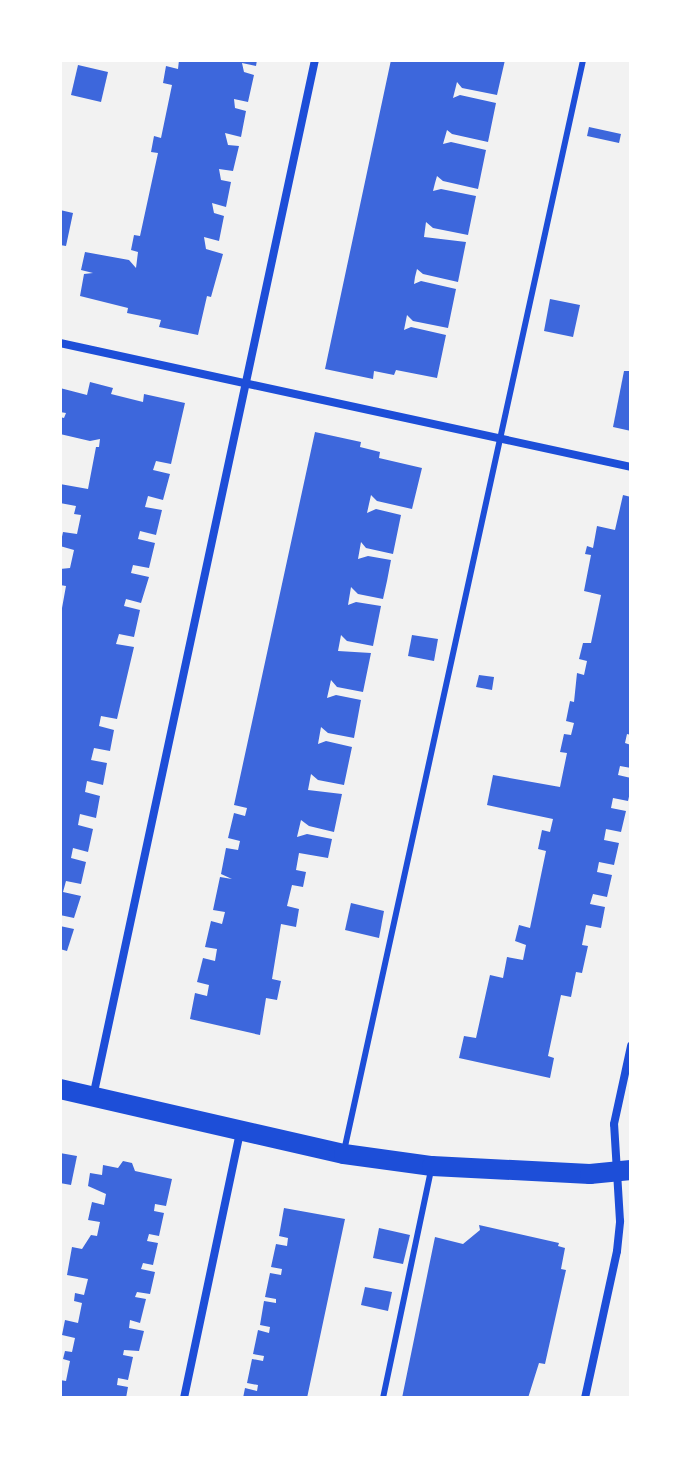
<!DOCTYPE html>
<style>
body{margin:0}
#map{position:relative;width:691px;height:1458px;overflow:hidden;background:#f2f2f2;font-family:"Golos Text",sans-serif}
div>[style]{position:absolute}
.building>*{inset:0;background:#3d67dc}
.service>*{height:6px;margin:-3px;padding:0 3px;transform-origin:3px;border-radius:3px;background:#1d4ed8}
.minor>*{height:8px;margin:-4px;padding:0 4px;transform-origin:4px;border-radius:4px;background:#1d4ed8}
.primary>*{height:20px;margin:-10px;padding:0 10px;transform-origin:10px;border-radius:10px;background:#1d4ed8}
span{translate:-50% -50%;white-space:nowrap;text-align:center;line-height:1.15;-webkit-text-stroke:8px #fff;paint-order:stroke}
.frame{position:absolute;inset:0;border:62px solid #fff;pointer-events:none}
</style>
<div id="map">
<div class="building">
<i style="clip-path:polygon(179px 60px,257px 60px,256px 66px,242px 63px,244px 72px,254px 75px,248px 102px,234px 99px,235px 108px,246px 111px,241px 137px,225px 133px,228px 145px,239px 146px,233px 171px,219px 169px,221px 180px,231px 182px,226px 207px,212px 203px,214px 213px,224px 216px,219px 241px,204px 237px,206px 249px,223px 254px,211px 297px,207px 296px,198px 335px,159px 327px,161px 320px,127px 313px,128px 308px,80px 296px,84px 274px,93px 273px,81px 270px,85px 252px,129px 260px,136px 268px,138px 252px,131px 250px,134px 235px,140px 236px,158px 153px,151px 152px,154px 136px,161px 138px,172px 85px,163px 83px,166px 66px,178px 69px)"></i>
<i style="clip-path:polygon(391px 60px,505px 60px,497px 95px,462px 88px,457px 82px,453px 98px,460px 95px,496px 103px,488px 142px,452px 134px,447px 130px,443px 144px,451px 142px,486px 150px,478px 189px,443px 181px,437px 176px,435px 183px,433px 191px,441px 189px,476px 196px,468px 235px,433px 228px,426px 222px,424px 237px,466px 242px,458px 282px,423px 274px,417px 269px,415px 277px,414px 284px,421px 281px,456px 289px,448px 328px,413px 321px,407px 315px,404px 330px,411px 327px,446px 335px,437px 378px,396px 370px,394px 375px,374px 371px,373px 379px,325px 369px)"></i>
<i style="clip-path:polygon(78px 65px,108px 72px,101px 102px,71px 95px)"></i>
<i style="clip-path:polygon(589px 127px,621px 134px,619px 143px,587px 136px)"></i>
<i style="clip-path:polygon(60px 210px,73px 213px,66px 246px,60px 245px)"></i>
<i style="clip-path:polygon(550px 299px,580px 305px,573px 337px,544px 331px)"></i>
<i style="clip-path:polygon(624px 371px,631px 371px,631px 431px,613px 427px)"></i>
<i style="clip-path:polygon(90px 382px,113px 388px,111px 394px,143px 402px,144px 394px,185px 403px,171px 464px,156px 461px,153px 470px,170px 474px,163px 500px,148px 496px,145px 507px,162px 510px,156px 535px,140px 531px,138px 539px,155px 543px,149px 568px,133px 565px,131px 573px,149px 577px,141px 603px,126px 599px,124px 606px,140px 610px,134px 637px,119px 634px,116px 644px,134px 647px,117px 719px,101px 716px,99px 726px,114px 730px,110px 751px,94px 748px,91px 760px,107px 763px,103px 785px,87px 781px,85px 792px,100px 796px,96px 818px,80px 814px,78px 825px,93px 829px,88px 852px,73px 848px,71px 858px,86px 862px,81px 884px,66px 881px,63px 892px,81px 896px,74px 918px,60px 915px,60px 619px,66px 586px,60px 585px,60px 569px,70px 568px,74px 550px,60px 546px,63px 532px,77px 534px,81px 515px,74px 514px,76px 506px,60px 503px,60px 484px,88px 489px,96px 447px,99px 447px,100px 439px,90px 441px,60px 434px,60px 417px,64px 418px,66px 413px,60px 412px,60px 388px,87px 395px)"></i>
<i style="clip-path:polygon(315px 432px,361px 442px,360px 447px,380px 452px,379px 458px,422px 468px,412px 509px,377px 501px,371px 495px,367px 513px,376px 509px,401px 515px,393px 554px,366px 548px,361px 542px,358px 559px,368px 556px,391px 560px,387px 581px,383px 599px,358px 594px,351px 587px,348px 605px,356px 602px,381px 606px,373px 646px,347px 641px,341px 635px,338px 651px,371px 653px,363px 692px,337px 687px,331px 680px,327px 698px,336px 695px,361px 700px,354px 738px,328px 733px,321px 727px,318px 744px,326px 741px,352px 747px,344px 785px,318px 780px,311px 774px,308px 790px,342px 794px,334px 832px,309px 826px,301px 820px,297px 837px,307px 834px,332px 839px,328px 858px,299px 853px,296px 870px,306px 872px,303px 887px,292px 885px,287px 906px,299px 909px,296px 927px,281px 924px,272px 979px,281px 981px,277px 1000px,266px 998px,260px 1035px,190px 1019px,195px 993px,207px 996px,209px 985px,197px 982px,203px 958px,215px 961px,217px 949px,205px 947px,211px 921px,222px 924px,225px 912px,213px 910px,220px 877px,232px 879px,221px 874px,226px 848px,238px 850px,240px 841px,228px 838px,234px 813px,245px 816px,247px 808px,234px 805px)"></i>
<i style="clip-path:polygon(623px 495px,631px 497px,631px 735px,627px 734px,625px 743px,631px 745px,631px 768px,620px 766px,618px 775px,631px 778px,631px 788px,628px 801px,613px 798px,611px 808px,626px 811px,621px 832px,606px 829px,604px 840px,619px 843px,614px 865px,599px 862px,597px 872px,612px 875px,607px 897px,593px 894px,590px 904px,605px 907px,601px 928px,586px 925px,582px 945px,588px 946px,582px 973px,576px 972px,571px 997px,561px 995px,548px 1056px,554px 1058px,550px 1078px,459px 1058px,464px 1036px,476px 1038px,490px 975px,503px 978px,507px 957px,523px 960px,526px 945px,515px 941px,519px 925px,530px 928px,546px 851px,538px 849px,542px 830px,550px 832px,553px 819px,487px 805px,493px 775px,560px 787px,567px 753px,560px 752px,564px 734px,571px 735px,574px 723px,566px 721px,570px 701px,574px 702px,577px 673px,584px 675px,587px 661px,579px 659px,583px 643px,591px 643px,601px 595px,584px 591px,591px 555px,585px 554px,587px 546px,593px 548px,597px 526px,615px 530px)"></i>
<i style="clip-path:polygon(412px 635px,438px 639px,434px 661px,408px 656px)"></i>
<i style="clip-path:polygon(479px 675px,494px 677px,492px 690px,476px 687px)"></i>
<i style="clip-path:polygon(351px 903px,384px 911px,379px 938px,345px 930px)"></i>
<i style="clip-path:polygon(60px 926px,74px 929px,67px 951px,60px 949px)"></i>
<i style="clip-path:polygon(60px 1153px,77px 1156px,71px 1185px,60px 1183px)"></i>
<i style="clip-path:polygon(123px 1161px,132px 1163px,135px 1171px,172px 1179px,166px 1206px,155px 1204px,154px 1211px,164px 1213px,159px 1236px,149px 1234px,147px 1241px,158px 1243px,153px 1265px,143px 1263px,141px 1269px,155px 1272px,150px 1294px,137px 1292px,135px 1297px,146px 1299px,140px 1323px,130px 1320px,129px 1328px,144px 1331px,139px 1351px,124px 1350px,123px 1355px,133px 1357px,128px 1380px,118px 1378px,117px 1385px,128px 1387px,126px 1398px,62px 1398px,60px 1380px,66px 1381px,70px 1361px,63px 1359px,65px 1351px,72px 1352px,75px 1338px,62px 1335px,65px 1320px,78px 1323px,82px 1303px,74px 1301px,75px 1293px,84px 1295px,88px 1279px,67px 1275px,72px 1247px,82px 1249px,91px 1235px,97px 1236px,100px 1222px,88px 1220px,92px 1202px,104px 1205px,106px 1194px,88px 1186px,90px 1173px,102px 1175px,103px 1165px,118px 1168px)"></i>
<i style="clip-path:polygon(284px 1208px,345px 1219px,307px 1398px,243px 1398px,245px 1388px,257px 1391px,258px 1385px,247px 1383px,252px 1359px,263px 1361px,264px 1356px,253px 1354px,258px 1330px,269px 1333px,270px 1327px,260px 1325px,264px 1301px,276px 1303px,276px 1299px,265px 1297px,270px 1273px,281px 1275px,282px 1269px,271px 1267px,276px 1244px,287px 1246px,288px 1238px,279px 1236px)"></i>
<i style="clip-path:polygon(479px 1225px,559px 1243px,558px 1246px,565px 1248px,561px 1269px,566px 1270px,545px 1364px,539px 1363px,528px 1398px,402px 1398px,435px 1237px,463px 1244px,480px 1230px)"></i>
<i style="clip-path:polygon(379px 1228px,410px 1235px,403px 1264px,373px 1258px)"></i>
<i style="clip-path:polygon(365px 1287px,392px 1292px,388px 1311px,361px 1305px)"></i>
</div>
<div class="service">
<i style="left:344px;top:1151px;width:1117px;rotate:-77.64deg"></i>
<i style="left:383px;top:1398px;width:232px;rotate:-78.1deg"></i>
</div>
<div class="minor">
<i style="left:60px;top:343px;width:584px;rotate:12.25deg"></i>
<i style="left:93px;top:1097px;width:1060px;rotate:-77.92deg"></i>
<i style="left:184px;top:1398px;width:271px;rotate:-78.1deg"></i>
<i style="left:585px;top:1398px;width:150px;rotate:-77.7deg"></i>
<i style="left:617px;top:1251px;width:30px;rotate:-84deg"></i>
<i style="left:620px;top:1221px;width:97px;rotate:-93.5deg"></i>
<i style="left:614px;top:1124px;width:80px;rotate:-77.7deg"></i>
</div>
<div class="primary">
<i style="left:60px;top:1089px;width:291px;rotate:12.9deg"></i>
<i style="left:344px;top:1154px;width:89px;rotate:7.8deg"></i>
<i style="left:432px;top:1166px;width:158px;rotate:2.9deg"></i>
<i style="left:590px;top:1174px;width:41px;rotate:-5.6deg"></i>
</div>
<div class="frame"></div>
</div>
